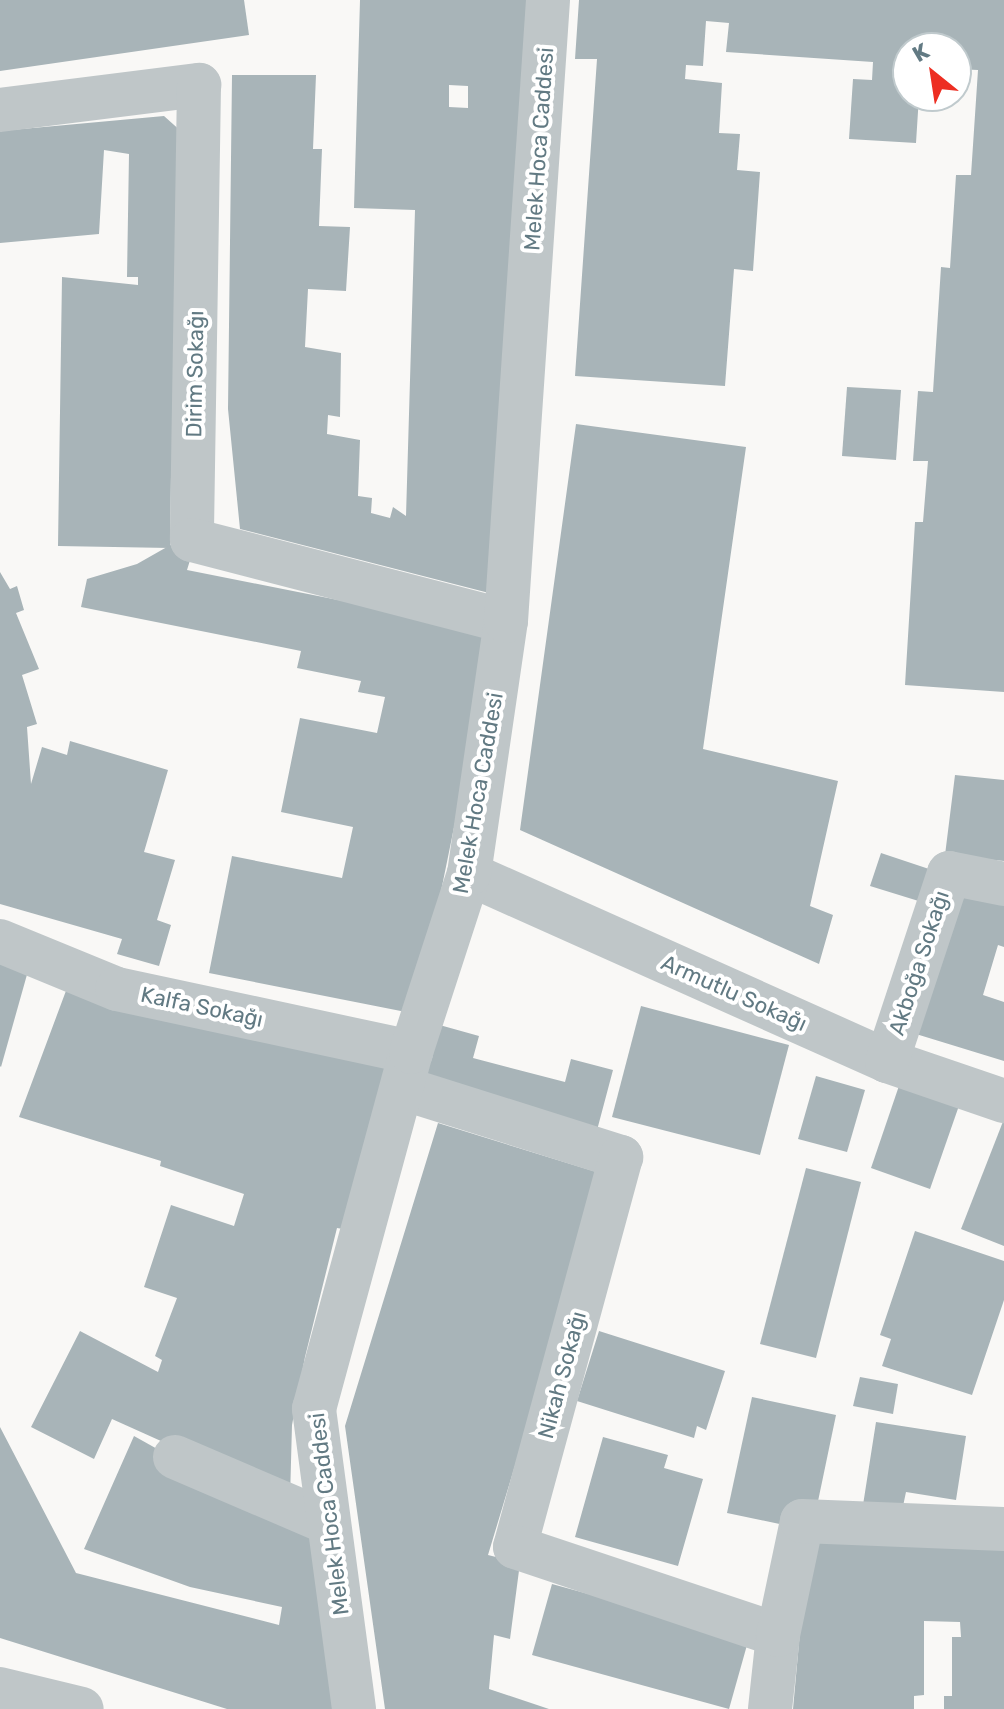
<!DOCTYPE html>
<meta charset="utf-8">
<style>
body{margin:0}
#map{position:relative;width:1004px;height:1709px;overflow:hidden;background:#f9f8f6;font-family:Rubik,sans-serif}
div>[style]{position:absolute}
.building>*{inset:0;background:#a8b4b8}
.street>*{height:44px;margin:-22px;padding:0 22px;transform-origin:22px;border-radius:22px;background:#bfc6c8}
span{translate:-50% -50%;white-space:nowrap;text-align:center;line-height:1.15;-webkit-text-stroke:8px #fff;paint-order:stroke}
.street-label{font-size:22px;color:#627a83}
.north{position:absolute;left:892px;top:32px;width:80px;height:80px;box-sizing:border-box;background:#fff;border:2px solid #c0cacd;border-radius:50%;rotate:330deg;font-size:22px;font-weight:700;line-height:32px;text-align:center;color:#627a83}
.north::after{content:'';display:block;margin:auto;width:28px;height:36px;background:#ed2e22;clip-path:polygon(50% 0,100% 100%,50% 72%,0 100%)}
</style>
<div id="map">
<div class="building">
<i style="clip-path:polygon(0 0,244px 0,249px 35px,0 71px)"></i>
<i style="clip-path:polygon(evenodd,360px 0,530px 0,489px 593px,240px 529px,228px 409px,232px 75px,316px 75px,313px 149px,322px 149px,319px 226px,350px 227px,346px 291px,308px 289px,305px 347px,341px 353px,340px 417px,328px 415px,327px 434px,360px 440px,358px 496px,372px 498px,371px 513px,390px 518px,393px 507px,406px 516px,415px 210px,354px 208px,360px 0,449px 85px,468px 86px,468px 108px,449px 107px,449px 85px)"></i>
<i style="clip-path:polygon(579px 0,1004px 0,1004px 692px,905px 685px,915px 522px,923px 522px,928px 461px,913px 461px,918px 391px,933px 392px,941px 267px,950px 268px,956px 175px,971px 175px,978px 70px,956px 69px,956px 48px,908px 48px,908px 96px,919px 96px,916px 143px,849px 139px,853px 79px,872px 80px,873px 62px,726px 52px,729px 23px,706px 21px,703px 66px,686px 65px,685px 79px,722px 83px,719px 133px,740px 134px,737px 170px,760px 172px,753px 271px,734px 269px,725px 386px,575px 376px,597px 59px,575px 59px)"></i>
<i style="clip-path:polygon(164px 116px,183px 133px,173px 418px,187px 477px,171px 476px,170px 548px,58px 546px,62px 277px,138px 285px,138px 277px,127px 277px,129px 154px,104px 150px,99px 234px,0 243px,0 131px)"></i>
<i style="clip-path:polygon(847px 387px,901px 390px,896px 460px,842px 456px)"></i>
<i style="clip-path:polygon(576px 424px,746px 447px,703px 749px,838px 781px,810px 906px,833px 915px,819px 964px,520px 830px)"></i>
<i style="clip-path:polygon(181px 539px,191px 557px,187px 570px,494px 631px,416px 1014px,209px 973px,232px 856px,342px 878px,353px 827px,281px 812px,300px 718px,377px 733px,385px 697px,358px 692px,361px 681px,297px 668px,301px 651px,81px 607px,87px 579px,137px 564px)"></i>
<i style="clip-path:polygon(0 572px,10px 589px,17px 586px,24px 610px,16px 613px,39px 669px,22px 675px,37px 724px,27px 727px,31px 784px,42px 747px,67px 755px,70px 741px,168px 770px,144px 852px,175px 860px,157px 920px,171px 925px,159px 966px,117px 954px,122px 939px,0 904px)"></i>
<i style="clip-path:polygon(955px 775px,1004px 780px,1004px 861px,945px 855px)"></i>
<i style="clip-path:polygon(881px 853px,935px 871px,925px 903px,870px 886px)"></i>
<i style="clip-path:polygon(962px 890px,1004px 903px,1004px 947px,998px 945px,983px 995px,1004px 1002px,1004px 1061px,916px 1034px)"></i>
<i style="clip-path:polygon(0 963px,28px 971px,1px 1067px,0 1066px)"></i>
<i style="clip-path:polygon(70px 980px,397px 1062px,343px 1229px,337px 1228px,305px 1357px,292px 1425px,290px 1499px,112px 1419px,94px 1459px,31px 1427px,80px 1331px,158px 1372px,162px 1360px,155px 1356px,177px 1298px,144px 1287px,171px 1205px,234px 1226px,244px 1194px,160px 1166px,161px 1161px,19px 1117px)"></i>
<i style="clip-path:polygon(641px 1006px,789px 1045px,760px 1155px,612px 1117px)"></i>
<i style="clip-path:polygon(436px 1024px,479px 1036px,473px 1058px,565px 1082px,571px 1059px,613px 1070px,596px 1134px,420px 1088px)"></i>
<i style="clip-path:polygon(816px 1076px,865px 1090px,847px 1152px,798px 1139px)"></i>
<i style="clip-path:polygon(902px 1077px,962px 1097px,930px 1189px,871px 1168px)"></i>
<i style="clip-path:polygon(1004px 1119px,1004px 1246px,961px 1229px)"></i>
<i style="clip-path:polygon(438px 1123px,603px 1174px,488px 1555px,520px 1563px,510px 1639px,494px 1635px,489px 1689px,549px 1709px,385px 1709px,345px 1426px)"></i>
<i style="clip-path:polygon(806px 1168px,861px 1182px,816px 1358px,760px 1344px)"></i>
<i style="clip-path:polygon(915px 1231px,1004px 1261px,1004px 1300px,972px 1395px,882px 1366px,891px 1339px,880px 1335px)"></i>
<i style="clip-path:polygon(599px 1331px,725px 1371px,706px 1430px,697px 1426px,694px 1438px,577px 1401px)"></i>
<i style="clip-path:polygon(860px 1377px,898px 1384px,893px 1414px,853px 1406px)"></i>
<i style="clip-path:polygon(752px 1397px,836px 1415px,817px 1506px,789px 1526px,727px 1513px)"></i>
<i style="clip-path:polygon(876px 1422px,966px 1436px,956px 1500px,906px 1492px,902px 1511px,863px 1505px)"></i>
<i style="clip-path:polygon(0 1427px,76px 1573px,279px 1625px,282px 1607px,190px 1587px,84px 1549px,134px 1436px,325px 1543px,347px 1709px,227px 1709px,0 1638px)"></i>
<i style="clip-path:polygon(603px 1437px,668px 1455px,664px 1468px,703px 1479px,678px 1566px,575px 1537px)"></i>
<i style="clip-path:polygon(809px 1532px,1004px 1546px,1004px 1709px,944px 1709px,944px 1696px,952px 1696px,952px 1637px,961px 1637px,960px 1622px,924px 1621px,924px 1695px,914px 1696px,914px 1709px,793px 1709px)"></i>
<i style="clip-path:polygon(552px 1584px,749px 1638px,729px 1709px,532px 1655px)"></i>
</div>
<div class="street">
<i style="left:0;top:110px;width:201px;rotate:-7.2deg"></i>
<i style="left:199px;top:85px;width:455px;rotate:90.9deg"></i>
<i style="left:192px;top:540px;width:324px;rotate:14.5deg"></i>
<i style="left:469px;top:874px;width:458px;rotate:24.1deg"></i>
<i style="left:887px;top:1061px;width:124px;rotate:18.9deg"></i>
<i style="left:0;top:941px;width:126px;rotate:22.3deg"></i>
<i style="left:117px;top:989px;width:301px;rotate:12.1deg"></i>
<i style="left:887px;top:1061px;width:198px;rotate:-71.7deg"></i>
<i style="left:949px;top:873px;width:56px;rotate:11.3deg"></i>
<i style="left:402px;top:1088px;width:230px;rotate:17.5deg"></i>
<i style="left:621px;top:1157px;width:404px;rotate:105.2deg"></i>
<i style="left:515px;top:1547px;width:277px;rotate:18.5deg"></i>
<i style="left:175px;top:1457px;width:165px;rotate:23.2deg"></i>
<i style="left:0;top:1689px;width:84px;rotate:13.7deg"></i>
<i style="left:354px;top:1709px;width:303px;rotate:-97.6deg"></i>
<i style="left:314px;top:1409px;width:370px;rotate:-74.8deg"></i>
<i style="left:411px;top:1052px;width:187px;rotate:-72deg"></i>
<i style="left:469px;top:874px;width:256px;rotate:-81.7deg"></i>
<i style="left:506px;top:621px;width:622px;rotate:-86.13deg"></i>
<i style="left:770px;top:1709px;width:74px;rotate:-83.8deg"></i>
<i style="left:778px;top:1635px;width:116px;rotate:-78.1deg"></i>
<i style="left:802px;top:1521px;width:202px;rotate:2.3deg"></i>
</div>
<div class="street-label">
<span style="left:539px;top:149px;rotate:-86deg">Melek Hoca Caddesi</span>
<span style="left:195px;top:374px;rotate:-89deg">Dirim Sokağı</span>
<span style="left:478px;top:793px;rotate:-80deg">Melek Hoca Caddesi</span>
<span style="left:919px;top:963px;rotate:-72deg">Akboğa Sokağı</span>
<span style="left:734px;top:993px;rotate:24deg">Armutlu Sokağı</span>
<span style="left:202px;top:1007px;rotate:12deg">Kalfa Sokağı</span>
<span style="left:562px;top:1375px;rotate:-75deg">Nikah Sokağı</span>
<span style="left:329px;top:1514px;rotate:-97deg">Melek Hoca Caddesi</span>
</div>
<div class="north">K</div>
</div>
